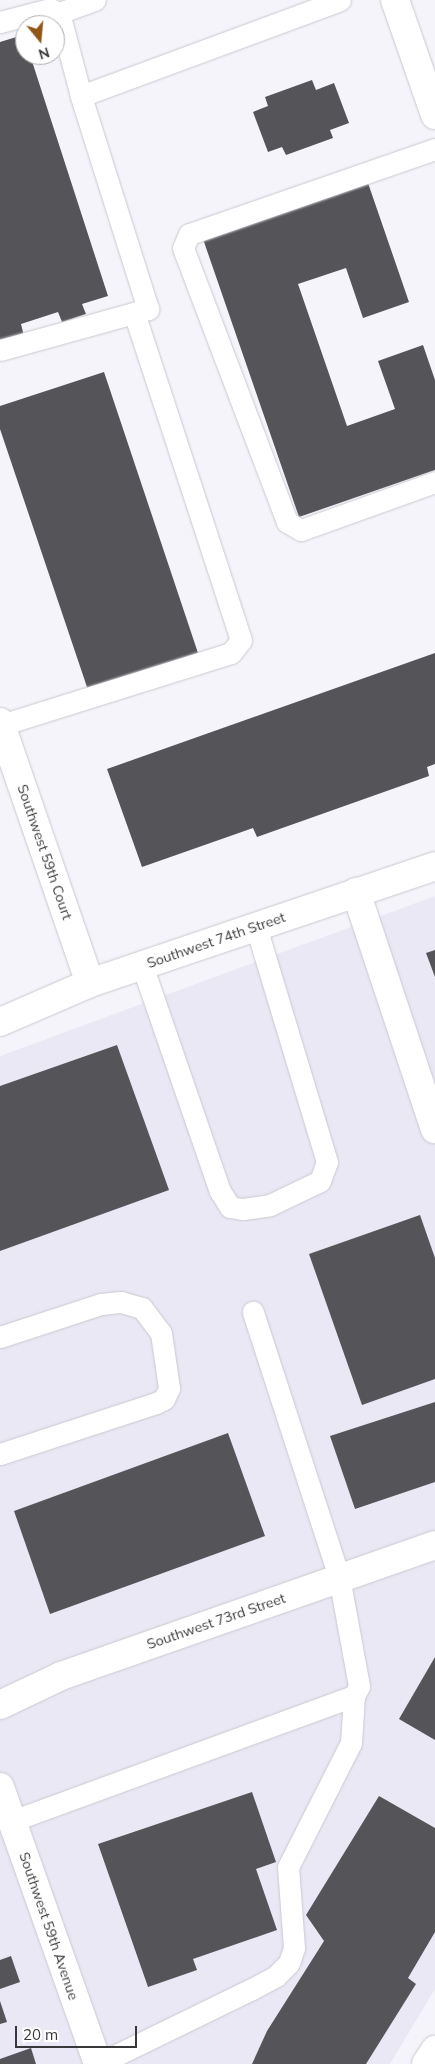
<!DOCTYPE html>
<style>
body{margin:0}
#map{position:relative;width:435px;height:2064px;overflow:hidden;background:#f6f4fb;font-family:Mulish,sans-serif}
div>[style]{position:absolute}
.built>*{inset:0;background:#ebe8f6}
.building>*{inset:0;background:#555459}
.roads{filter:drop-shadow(0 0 1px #cac8cf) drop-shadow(0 0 1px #cac8cf)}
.service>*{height:21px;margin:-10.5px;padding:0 10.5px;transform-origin:10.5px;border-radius:10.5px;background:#fff}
.minor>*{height:28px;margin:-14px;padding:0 14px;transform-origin:14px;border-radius:14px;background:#fff}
.trunk>*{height:28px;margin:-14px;padding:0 14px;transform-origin:14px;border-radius:14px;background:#fff}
span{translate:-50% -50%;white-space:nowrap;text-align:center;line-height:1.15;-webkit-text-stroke:5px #fff;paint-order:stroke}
.street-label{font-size:14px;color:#38373a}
.north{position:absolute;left:15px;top:15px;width:50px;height:50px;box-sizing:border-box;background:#fff;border:1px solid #afafb0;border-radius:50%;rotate:163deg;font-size:14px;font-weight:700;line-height:20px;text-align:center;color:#38373a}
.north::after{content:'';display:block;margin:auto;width:18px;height:22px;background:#925617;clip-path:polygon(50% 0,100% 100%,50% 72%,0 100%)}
.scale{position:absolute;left:15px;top:2026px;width:122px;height:22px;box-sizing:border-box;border:2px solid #38373a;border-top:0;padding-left:6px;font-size:15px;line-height:18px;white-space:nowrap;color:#38373a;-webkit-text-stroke:4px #fff;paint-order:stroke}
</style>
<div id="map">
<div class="built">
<i style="clip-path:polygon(435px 896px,435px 1989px,390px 2064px,0 2064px,0 1056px)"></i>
</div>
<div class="building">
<i style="clip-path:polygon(23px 35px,25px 55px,30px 55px,108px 296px,82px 304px,86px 314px,62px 322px,58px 312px,21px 324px,24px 336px,0 344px,0 42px)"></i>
<i style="clip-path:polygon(312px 80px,316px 90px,334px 83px,349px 123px,330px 130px,333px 138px,286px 155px,282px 147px,268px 152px,253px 112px,268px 106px,265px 97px)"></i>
<i style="clip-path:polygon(368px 183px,409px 302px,363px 318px,346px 268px,298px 284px,347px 426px,395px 409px,378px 361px,423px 345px,435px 380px,435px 470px,299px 517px,203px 239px)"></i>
<i style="clip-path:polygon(104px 372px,198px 653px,88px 690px,0 429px,0 406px)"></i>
<i style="clip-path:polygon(435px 653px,435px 764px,427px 767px,429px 776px,257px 837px,253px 828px,142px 867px,107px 769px)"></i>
<i style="clip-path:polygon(435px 950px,435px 977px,426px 953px)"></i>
<i style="clip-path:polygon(117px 1045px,169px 1190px,0 1251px,0 1086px)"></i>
<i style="clip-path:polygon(420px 1215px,435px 1258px,435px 1379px,362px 1405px,309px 1254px)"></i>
<i style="clip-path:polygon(435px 1402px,435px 1482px,355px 1509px,330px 1436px)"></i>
<i style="clip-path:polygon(228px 1433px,265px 1536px,50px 1614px,14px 1511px)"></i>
<i style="clip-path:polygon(435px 1657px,435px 1740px,399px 1719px)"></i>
<i style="clip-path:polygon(252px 1792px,276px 1862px,256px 1869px,277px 1930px,193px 1959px,197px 1970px,148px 1987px,98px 1844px)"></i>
<i style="clip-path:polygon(379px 1796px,435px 1828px,435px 1932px,408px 1978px,416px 1984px,366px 2064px,252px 2064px,267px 2031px,324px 1941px,306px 1915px)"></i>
<i style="clip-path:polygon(11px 1956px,20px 1982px,0 1989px,0 1960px)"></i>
<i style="clip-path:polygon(0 2001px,7px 2022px,0 2024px)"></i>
<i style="clip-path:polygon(31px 2048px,36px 2064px,0 2064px,0 2059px)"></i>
</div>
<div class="roads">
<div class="service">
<i style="left:0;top:22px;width:52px;rotate:-14.6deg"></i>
<i style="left:50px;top:9px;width:10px;rotate:24deg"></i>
<i style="left:81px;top:96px;width:86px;rotate:-104.8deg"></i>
<i style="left:59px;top:13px;width:38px;rotate:-20deg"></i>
<i style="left:435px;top:149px;width:260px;rotate:160.9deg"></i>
<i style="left:189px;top:234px;width:15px;rotate:113deg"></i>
<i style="left:183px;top:248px;width:293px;rotate:69.2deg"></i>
<i style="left:287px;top:522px;width:16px;rotate:30deg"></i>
<i style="left:301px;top:530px;width:142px;rotate:-19.7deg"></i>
<i style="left:0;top:350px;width:154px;rotate:-15.5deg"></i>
<i style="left:148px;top:309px;width:223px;rotate:-107.5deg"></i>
<i style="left:81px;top:96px;width:276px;rotate:-20.3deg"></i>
<i style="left:1px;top:725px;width:241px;rotate:-17.4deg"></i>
<i style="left:231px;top:653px;width:16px;rotate:-52deg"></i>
<i style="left:241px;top:640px;width:344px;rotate:-108.1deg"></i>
<i style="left:142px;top:965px;width:239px;rotate:71deg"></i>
<i style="left:220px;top:1191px;width:19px;rotate:58deg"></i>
<i style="left:230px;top:1207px;width:13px;rotate:9deg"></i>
<i style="left:243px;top:1209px;width:27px;rotate:-8deg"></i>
<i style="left:270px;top:1205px;width:55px;rotate:-25.6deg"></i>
<i style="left:320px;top:1181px;width:20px;rotate:-70deg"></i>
<i style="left:327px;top:1162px;width:245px;rotate:-106.8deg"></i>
<i style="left:0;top:1337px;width:106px;rotate:-18.1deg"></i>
<i style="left:101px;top:1304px;width:20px;rotate:-6deg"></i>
<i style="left:121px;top:1302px;width:22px;rotate:16deg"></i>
<i style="left:142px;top:1308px;width:31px;rotate:53deg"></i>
<i style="left:161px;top:1333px;width:56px;rotate:81.7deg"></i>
<i style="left:169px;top:1388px;width:12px;rotate:114deg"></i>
<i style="left:164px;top:1399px;width:9px;rotate:153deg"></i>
<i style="left:156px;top:1403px;width:164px;rotate:161.9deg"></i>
<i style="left:12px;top:1821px;width:364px;rotate:-20.1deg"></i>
<i style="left:354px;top:1696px;width:11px;rotate:-63deg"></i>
<i style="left:359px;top:1686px;width:111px;rotate:-100.4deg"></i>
<i style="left:339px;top:1577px;width:279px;rotate:-108deg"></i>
<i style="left:98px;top:2064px;width:171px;rotate:-26deg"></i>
<i style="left:252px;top:1989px;width:27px;rotate:-28deg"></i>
<i style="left:276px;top:1976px;width:18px;rotate:-45deg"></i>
<i style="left:289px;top:1963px;width:16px;rotate:-72deg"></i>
<i style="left:294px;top:1948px;width:81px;rotate:-94.2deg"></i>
<i style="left:288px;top:1867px;width:139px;rotate:-63.1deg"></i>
<i style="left:351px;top:1743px;width:47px;rotate:-86.3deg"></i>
</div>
<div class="minor">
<i style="left:395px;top:0;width:122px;rotate:70.8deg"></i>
<i style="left:0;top:722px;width:276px;rotate:71deg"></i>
<i style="left:356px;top:892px;width:250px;rotate:71.6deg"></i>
<i style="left:0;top:1022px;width:98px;rotate:-23.4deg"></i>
<i style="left:90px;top:983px;width:364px;rotate:-18.7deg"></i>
<i style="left:0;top:1705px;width:68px;rotate:-25.4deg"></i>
<i style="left:61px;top:1676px;width:396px;rotate:-19.3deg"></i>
<i style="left:0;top:1787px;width:294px;rotate:70.5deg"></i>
</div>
<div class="trunk">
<i style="left:426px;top:2064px;width:17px;rotate:-57deg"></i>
</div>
</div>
<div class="street-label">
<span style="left:45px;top:852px;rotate:71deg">Southwest 59th Court</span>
<span style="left:216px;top:940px;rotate:-19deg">Southwest 74th Street</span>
<span style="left:216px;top:1621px;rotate:-19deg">Southwest 73rd Street</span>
<span style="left:49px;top:1926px;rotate:71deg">Southwest 59th Avenue</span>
</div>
<div class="north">N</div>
<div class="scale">20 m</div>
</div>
